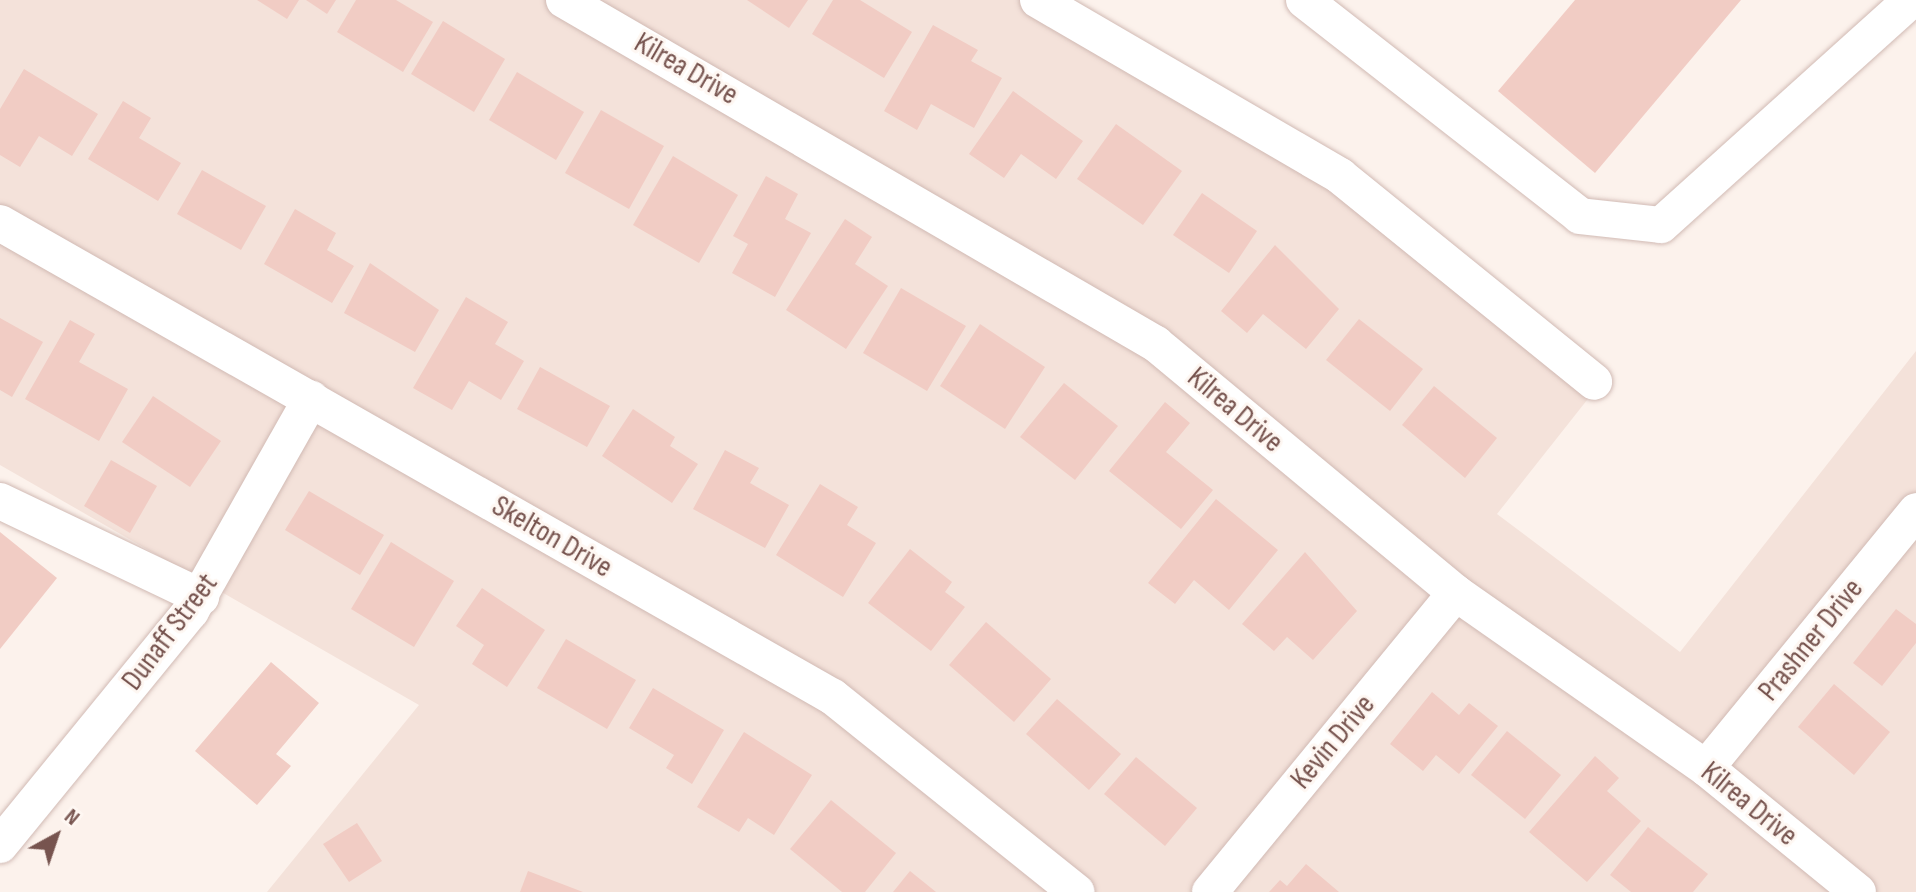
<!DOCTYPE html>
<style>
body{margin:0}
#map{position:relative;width:1916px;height:892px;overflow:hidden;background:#fcf2ec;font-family:"Sofia Sans Condensed",sans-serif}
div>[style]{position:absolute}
.residential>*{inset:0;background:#f4e2da}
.building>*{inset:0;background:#f1ccc4}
.roads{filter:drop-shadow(0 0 2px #d1bab4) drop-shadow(0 0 2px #d1bab4)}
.minor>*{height:36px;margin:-18px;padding:0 18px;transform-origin:18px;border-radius:18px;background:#fff}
span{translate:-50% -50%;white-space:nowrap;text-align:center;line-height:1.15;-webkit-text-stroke:6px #fef7f2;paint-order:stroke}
.street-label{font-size:30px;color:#77544f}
.north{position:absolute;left:16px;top:796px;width:80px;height:80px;-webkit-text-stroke:6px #fef7f2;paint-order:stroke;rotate:40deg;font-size:22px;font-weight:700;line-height:32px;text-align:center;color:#77544f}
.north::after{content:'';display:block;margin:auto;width:28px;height:36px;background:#77544f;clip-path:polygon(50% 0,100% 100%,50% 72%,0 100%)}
</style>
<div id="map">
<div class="residential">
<i style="clip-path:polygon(0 0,1023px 0,1335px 184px,1591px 395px,1497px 514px,1680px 652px,1916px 351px,1916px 892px,267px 892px,419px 705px,0 465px)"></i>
</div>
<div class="building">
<i style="clip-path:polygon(257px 0,299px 0,287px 19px)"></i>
<i style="clip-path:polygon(306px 0,336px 0,327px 14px)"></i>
<i style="clip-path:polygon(356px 0,396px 0,433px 22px,403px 72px,337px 32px)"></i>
<i style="clip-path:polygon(747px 0,808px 0,789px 28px)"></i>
<i style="clip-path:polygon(833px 0,860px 0,912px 32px,884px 78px,812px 34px)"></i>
<i style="clip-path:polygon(1575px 0,1741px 0,1595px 173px,1498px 91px)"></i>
<i style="clip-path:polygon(443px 21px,505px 59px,474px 112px,411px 74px)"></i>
<i style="clip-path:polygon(933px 25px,978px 50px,971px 61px,1002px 78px,974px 128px,931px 104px,917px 130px,884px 111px)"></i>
<i style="clip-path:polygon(24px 69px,98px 114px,72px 156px,39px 136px,20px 167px,0 155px,0 109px)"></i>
<i style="clip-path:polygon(517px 72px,584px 112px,556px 160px,489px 120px)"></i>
<i style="clip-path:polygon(1013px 91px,1083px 141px,1056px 179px,1021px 154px,1004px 178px,969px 154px)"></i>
<i style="clip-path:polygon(123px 101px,151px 118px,139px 138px,181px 163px,158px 201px,88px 159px)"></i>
<i style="clip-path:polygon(601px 110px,664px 146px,629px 209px,565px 173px)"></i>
<i style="clip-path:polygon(1116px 124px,1182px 171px,1143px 225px,1077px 179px)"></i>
<i style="clip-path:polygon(673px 156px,738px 195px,699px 263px,633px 225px)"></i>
<i style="clip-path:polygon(202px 170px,266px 206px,241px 250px,177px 214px)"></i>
<i style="clip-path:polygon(766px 176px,798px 194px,785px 219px,811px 233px,775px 297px,732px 273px,748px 244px,733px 236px)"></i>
<i style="clip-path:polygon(1202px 193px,1257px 231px,1229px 273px,1173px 235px)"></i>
<i style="clip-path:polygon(295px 209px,336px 233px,327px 250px,354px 266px,332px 303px,264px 264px)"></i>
<i style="clip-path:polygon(845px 219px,872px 237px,855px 264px,888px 286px,846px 349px,786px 310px)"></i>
<i style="clip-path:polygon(1275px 245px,1339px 309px,1306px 349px,1263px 314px,1247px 333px,1221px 311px)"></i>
<i style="clip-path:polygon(370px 263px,439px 310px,415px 352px,344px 313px)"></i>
<i style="clip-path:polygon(901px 288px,966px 326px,927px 391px,863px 353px)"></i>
<i style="clip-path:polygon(466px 297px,508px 322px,495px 344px,524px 361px,501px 400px,469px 381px,452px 410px,413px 388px)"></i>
<i style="clip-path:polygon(0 318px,43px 342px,12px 397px,0 390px)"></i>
<i style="clip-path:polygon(1359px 319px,1423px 369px,1390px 411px,1326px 360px)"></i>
<i style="clip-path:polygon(70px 320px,95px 334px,79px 362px,128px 389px,99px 441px,25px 399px)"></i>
<i style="clip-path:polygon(980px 324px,1045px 367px,1005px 429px,940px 386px)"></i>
<i style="clip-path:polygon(540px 367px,610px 406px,587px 447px,517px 409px)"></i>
<i style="clip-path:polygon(1064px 383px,1118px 426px,1075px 480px,1020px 437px)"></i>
<i style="clip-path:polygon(1434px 386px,1497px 438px,1465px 478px,1402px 425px)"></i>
<i style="clip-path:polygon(153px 396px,221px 441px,190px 487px,122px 442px)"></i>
<i style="clip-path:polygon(1165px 402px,1190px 423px,1166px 452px,1213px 490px,1181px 529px,1109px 471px)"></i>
<i style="clip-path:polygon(633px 409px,675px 437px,670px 446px,698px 464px,672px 503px,602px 456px)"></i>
<i style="clip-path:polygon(725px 450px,759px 468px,750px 483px,789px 505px,765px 548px,693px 509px)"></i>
<i style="clip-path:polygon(111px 460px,157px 486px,130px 533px,84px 506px)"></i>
<i style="clip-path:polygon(820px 484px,858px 507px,847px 525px,876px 543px,843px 597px,776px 555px)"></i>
<i style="clip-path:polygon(309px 491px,384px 535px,360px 575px,285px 530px)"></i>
<i style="clip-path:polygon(1216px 499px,1278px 550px,1229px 610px,1194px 580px,1175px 604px,1148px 583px)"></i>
<i style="clip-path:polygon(0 532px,57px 578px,0 649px)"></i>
<i style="clip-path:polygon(391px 542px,454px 581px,414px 647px,351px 609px)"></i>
<i style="clip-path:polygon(910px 549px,952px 582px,945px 592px,965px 607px,931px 651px,868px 603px)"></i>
<i style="clip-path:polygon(1305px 552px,1357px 611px,1313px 660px,1287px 637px,1274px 651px,1242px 624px)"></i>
<i style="clip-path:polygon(482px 588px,545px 630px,507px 687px,472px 664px,484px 645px,456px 626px)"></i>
<i style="clip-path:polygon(1896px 609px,1916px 624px,1916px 643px,1882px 686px,1853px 663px)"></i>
<i style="clip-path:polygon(986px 622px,1051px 679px,1014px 722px,949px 665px)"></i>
<i style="clip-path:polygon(566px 639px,636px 680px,607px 729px,537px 688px)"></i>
<i style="clip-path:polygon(271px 662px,319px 703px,276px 754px,291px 766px,257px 805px,195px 751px)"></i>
<i style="clip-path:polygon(1834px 684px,1890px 732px,1854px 775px,1798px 727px)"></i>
<i style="clip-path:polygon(653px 688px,724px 730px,692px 784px,666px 768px,674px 755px,629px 728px)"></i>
<i style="clip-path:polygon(1432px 692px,1459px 715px,1469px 703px,1498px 726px,1459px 774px,1436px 755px,1423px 771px,1390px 744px)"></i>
<i style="clip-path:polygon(1057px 699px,1121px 754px,1089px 790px,1026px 734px)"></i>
<i style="clip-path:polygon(1507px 731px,1561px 775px,1525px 819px,1471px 775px)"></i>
<i style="clip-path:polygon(744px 732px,812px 775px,774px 835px,748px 818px,739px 832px,697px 807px)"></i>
<i style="clip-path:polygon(1595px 756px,1619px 778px,1607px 791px,1641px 821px,1587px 882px,1529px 832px)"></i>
<i style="clip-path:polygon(1136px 757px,1197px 808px,1165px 846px,1104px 794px)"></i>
<i style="clip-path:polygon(831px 800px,896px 853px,865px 892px,842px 892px,790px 849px)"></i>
<i style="clip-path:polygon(357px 823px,382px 861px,349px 882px,323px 844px)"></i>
<i style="clip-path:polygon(1648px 827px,1708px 874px,1693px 892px,1631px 892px,1610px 875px)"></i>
<i style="clip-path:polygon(1306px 864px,1339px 892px,1269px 892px,1280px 880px,1287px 886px)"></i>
<i style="clip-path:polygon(528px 871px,583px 892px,520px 892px)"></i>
<i style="clip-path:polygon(910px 871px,936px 892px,893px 892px)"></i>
</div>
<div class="roads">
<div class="minor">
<i style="left:564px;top:0;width:685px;rotate:30.16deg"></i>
<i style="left:1156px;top:344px;width:390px;rotate:39.7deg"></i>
<i style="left:1456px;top:593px;width:305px;rotate:35deg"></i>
<i style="left:1706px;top:768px;width:196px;rotate:39.2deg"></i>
<i style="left:1038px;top:0;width:350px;rotate:30.2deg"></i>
<i style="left:1340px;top:176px;width:327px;rotate:39deg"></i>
<i style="left:1304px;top:0;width:350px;rotate:38deg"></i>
<i style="left:1580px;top:216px;width:81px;rotate:6.3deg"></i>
<i style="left:1661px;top:225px;width:336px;rotate:-42deg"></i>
<i style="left:0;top:223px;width:958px;rotate:29.64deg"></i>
<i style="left:833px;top:697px;width:312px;rotate:38.7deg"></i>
<i style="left:0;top:501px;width:223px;rotate:25.5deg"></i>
<i style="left:1706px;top:768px;width:332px;rotate:-50.7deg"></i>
<i style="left:0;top:845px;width:302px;rotate:-50.8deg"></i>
<i style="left:191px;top:611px;width:244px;rotate:-60.5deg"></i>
<i style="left:1210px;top:892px;width:387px;rotate:-50.6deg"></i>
</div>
</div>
<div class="street-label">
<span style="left:686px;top:69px;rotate:30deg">Kilrea Drive</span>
<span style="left:1235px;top:410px;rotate:40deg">Kilrea Drive</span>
<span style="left:552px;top:537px;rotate:30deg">Skelton Drive</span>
<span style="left:170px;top:632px;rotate:-53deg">Dunaff Street</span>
<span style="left:1811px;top:640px;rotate:-51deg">Prashner Drive</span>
<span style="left:1333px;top:742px;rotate:-50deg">Kevin Drive</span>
<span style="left:1749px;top:804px;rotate:39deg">Kilrea Drive</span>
</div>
<div class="north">N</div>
</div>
